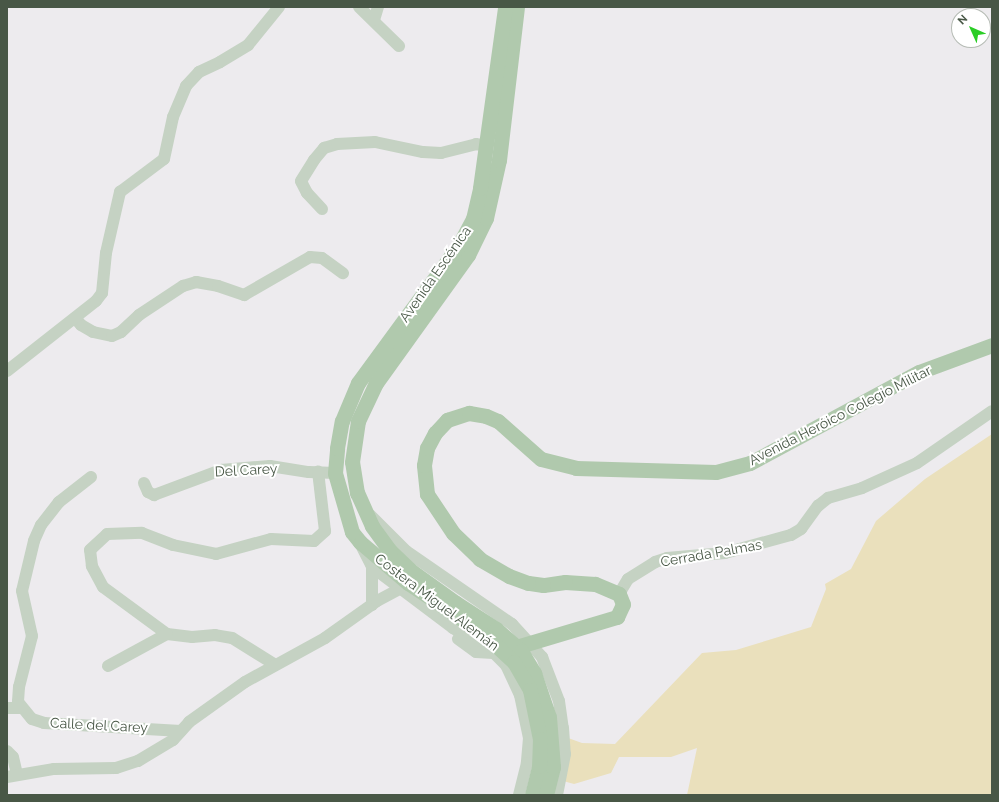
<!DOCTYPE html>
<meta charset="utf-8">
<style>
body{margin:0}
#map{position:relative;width:999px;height:802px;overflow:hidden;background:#edebee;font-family:Raleway,sans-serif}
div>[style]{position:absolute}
.green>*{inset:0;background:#eae0bc}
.minor>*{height:12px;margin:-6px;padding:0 6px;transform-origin:6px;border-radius:6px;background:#c5d2c3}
.major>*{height:15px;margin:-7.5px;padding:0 7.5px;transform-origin:7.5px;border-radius:7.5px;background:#b0c9ad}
.major-bridge>*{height:15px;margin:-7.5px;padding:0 7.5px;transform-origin:7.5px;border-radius:7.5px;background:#b0c9ad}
span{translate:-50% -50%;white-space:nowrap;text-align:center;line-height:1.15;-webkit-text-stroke:4px #fff;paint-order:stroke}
.street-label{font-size:14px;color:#485746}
.frame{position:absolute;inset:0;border:8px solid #485746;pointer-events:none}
.north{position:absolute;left:951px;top:8px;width:40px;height:40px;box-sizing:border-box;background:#fff;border:1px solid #b6bcb5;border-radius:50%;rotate:315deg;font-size:11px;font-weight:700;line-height:16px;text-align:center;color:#485746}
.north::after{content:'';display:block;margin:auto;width:14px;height:18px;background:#2bcd26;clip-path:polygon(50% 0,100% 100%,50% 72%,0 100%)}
</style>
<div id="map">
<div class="green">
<i style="clip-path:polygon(992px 434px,992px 795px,687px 795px,697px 748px,671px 757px,619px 757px,611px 773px,574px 784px,556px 779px,557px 734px,582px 743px,615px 744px,702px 653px,736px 650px,811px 627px,826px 589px,825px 584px,851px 569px,876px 521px,925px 479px)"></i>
</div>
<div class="minor">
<i style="left:359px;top:7px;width:56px;rotate:44.3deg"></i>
<i style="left:374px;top:20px;width:14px;rotate:-73deg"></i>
<i style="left:322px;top:209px;width:22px;rotate:-133deg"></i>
<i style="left:307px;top:193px;width:13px;rotate:-117deg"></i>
<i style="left:301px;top:181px;width:25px;rotate:-58deg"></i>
<i style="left:314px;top:160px;width:16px;rotate:-50deg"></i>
<i style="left:324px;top:148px;width:14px;rotate:-17deg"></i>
<i style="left:337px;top:144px;width:38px;rotate:-3deg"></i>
<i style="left:375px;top:142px;width:49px;rotate:11.8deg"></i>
<i style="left:423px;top:152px;width:18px;rotate:3deg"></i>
<i style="left:441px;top:153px;width:36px;rotate:-14deg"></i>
<i style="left:476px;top:144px;width:10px;rotate:11deg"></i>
<i style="left:75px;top:318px;width:9px;rotate:49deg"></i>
<i style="left:81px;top:325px;width:14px;rotate:30deg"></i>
<i style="left:93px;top:332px;width:19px;rotate:12deg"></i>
<i style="left:112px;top:336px;width:10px;rotate:-24deg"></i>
<i style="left:121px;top:332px;width:25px;rotate:-43deg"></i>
<i style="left:139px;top:315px;width:53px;rotate:-33.4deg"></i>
<i style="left:183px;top:286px;width:14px;rotate:-17deg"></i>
<i style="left:196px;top:282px;width:22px;rotate:10deg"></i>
<i style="left:218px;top:286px;width:28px;rotate:19deg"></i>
<i style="left:244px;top:295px;width:76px;rotate:-29.9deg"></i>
<i style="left:310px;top:257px;width:12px;rotate:5deg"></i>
<i style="left:322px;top:258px;width:26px;rotate:36deg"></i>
<i style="left:7px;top:371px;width:113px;rotate:-38.2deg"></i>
<i style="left:96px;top:301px;width:10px;rotate:-53deg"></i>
<i style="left:102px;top:293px;width:40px;rotate:-84.3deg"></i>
<i style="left:106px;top:253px;width:63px;rotate:-77.1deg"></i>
<i style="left:120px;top:192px;width:55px;rotate:-36.9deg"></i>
<i style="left:164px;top:159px;width:43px;rotate:-77.9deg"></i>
<i style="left:173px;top:117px;width:34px;rotate:-67deg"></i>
<i style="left:186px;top:86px;width:19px;rotate:-47deg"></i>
<i style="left:199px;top:72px;width:23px;rotate:-25deg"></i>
<i style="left:220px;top:62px;width:33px;rotate:-31deg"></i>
<i style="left:248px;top:45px;width:49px;rotate:-50.8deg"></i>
<i style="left:91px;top:477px;width:41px;rotate:142deg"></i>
<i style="left:59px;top:502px;width:29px;rotate:128deg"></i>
<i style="left:41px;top:525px;width:17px;rotate:114deg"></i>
<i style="left:34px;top:541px;width:51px;rotate:103.5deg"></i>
<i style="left:22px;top:591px;width:46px;rotate:77.5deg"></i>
<i style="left:32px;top:636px;width:53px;rotate:104.3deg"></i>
<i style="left:19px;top:687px;width:15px;rotate:94deg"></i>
<i style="left:18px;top:702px;width:22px;rotate:51deg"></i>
<i style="left:32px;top:719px;width:13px;rotate:18deg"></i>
<i style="left:44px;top:723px;width:137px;rotate:3.3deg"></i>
<i style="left:144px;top:483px;width:10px;rotate:66deg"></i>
<i style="left:148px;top:492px;width:7px;rotate:27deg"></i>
<i style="left:154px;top:495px;width:72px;rotate:-20.5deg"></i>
<i style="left:221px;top:470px;width:49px;rotate:-4.7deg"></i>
<i style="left:270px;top:466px;width:39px;rotate:9deg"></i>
<i style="left:309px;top:472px;width:26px;rotate:2deg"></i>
<i style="left:370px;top:515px;width:51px;rotate:45deg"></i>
<i style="left:406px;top:551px;width:129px;rotate:34.6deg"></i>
<i style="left:512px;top:624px;width:45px;rotate:47.7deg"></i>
<i style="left:542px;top:657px;width:47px;rotate:68.9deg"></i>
<i style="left:559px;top:701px;width:27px;rotate:82deg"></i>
<i style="left:563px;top:728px;width:26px;rotate:86deg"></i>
<i style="left:565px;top:754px;width:42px;rotate:101deg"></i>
<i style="left:361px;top:545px;width:25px;rotate:63deg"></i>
<i style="left:372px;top:567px;width:101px;rotate:37deg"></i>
<i style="left:453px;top:628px;width:45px;rotate:30.5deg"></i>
<i style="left:492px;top:651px;width:20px;rotate:45deg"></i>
<i style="left:506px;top:665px;width:33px;rotate:65deg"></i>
<i style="left:520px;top:695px;width:44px;rotate:78.2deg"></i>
<i style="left:529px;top:738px;width:25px;rotate:95deg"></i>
<i style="left:527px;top:763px;width:33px;rotate:104deg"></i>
<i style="left:372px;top:567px;width:38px;rotate:90deg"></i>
<i style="left:619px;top:594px;width:17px;rotate:-59deg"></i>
<i style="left:628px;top:579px;width:32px;rotate:-32deg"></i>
<i style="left:655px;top:562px;width:13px;rotate:-18deg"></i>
<i style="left:667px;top:558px;width:58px;rotate:-4.9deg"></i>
<i style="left:725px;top:553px;width:68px;rotate:-15.3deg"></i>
<i style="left:791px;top:535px;width:12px;rotate:-31deg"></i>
<i style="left:801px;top:529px;width:29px;rotate:-54deg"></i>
<i style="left:818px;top:506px;width:13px;rotate:-39deg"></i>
<i style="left:828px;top:498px;width:35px;rotate:-16deg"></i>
<i style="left:862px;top:488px;width:60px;rotate:-24.4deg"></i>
<i style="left:917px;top:463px;width:91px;rotate:-34.7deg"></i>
<i style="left:458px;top:639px;width:22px;rotate:36deg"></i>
<i style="left:476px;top:652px;width:17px;rotate:3deg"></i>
<i style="left:274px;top:664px;width:49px;rotate:-148.2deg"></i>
<i style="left:232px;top:638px;width:17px;rotate:-170deg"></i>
<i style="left:215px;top:635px;width:23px;rotate:175deg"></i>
<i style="left:192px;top:637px;width:25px;rotate:-173deg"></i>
<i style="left:167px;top:634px;width:79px;rotate:-143.7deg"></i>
<i style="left:103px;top:587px;width:24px;rotate:-118deg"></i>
<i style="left:92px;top:566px;width:16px;rotate:-97deg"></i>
<i style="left:90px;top:550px;width:23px;rotate:-43deg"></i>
<i style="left:107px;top:534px;width:35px;rotate:-2deg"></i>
<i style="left:142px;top:533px;width:33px;rotate:21deg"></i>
<i style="left:173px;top:545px;width:44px;rotate:11.8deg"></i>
<i style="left:216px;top:554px;width:57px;rotate:-15.3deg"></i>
<i style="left:271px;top:539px;width:43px;rotate:2.7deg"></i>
<i style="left:314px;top:541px;width:15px;rotate:-42deg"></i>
<i style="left:325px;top:531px;width:60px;rotate:-96.7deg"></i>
<i style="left:108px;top:666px;width:67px;rotate:-28.5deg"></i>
<i style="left:7px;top:708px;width:15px"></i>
<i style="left:7px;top:751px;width:8px;rotate:45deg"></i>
<i style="left:13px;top:757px;width:18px;rotate:77deg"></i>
<i style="left:7px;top:777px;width:48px;rotate:-9.7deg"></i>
<i style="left:54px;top:769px;width:62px;rotate:-0.9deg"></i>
<i style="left:116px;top:768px;width:23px;rotate:-18deg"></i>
<i style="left:138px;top:761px;width:41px;rotate:-31deg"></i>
<i style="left:173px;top:740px;width:24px;rotate:-48deg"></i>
<i style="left:189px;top:722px;width:69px;rotate:-35.5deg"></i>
<i style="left:245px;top:682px;width:91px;rotate:-28.8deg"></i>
<i style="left:325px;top:638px;width:64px;rotate:-35.4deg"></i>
<i style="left:377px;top:601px;width:26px;rotate:-28deg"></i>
</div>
<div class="major">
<i style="left:456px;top:603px;width:57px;rotate:-144.3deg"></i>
<i style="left:410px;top:570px;width:28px;rotate:-136deg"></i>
<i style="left:390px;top:551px;width:31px;rotate:-126deg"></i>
<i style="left:372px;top:526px;width:36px;rotate:-114deg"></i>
<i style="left:357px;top:493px;width:31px;rotate:-99deg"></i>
<i style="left:352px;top:462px;width:41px;rotate:-81.7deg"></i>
<i style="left:358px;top:421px;width:42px;rotate:-64.7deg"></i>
<i style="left:376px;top:383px;width:158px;rotate:-54.3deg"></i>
<i style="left:468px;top:255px;width:41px;rotate:-64.1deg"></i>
<i style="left:486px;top:218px;width:59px;rotate:-77.4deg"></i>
<i style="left:499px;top:160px;width:154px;rotate:-83.3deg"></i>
<i style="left:452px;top:612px;width:53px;rotate:-146.6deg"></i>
<i style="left:408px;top:583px;width:63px;rotate:-139.5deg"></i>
<i style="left:360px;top:542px;width:13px;rotate:-129deg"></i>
<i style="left:352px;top:532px;width:61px;rotate:-106.1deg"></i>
<i style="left:335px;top:473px;width:25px;rotate:-85deg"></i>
<i style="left:337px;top:448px;width:27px;rotate:-80deg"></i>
<i style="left:342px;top:421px;width:41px;rotate:-67.2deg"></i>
<i style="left:358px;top:383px;width:171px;rotate:-53.8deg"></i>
<i style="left:459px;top:245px;width:30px;rotate:-62deg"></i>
<i style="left:473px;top:219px;width:32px;rotate:-77deg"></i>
<i style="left:480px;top:188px;width:183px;rotate:-82.1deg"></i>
<i style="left:506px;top:650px;width:116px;rotate:-16.6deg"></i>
<i style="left:617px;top:617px;width:14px;rotate:-65deg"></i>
<i style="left:623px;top:604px;width:11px;rotate:-112deg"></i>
<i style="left:619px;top:594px;width:26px;rotate:-157deg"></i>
<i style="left:595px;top:584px;width:30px;rotate:-176deg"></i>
<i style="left:565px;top:582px;width:22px;rotate:172deg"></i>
<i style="left:543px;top:585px;width:15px;rotate:-172deg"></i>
<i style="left:528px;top:583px;width:20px;rotate:-160deg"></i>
<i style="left:509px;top:576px;width:34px;rotate:-150deg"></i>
<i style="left:480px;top:559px;width:37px;rotate:-136deg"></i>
<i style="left:453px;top:533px;width:47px;rotate:-123.7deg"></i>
<i style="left:427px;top:494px;width:29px;rotate:-96deg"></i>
<i style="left:424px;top:465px;width:17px;rotate:-80deg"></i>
<i style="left:427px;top:448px;width:17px;rotate:-62deg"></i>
<i style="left:435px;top:433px;width:18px;rotate:-47deg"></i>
<i style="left:447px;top:420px;width:23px;rotate:-18deg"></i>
<i style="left:469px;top:413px;width:17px;rotate:10deg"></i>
<i style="left:486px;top:416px;width:13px;rotate:23deg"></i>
<i style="left:498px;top:421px;width:57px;rotate:41.5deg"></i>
<i style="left:541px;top:459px;width:36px;rotate:14deg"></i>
<i style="left:576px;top:468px;width:140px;rotate:1.6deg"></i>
<i style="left:716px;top:472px;width:35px;rotate:-15deg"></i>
<i style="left:750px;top:463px;width:192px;rotate:-28.3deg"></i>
<i style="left:919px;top:372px;width:78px;rotate:-20.3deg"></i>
<i style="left:532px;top:795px;width:30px;rotate:-76deg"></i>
<i style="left:546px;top:795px;width:29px;rotate:-76deg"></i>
</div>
<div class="major-bridge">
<i style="left:456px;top:603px;width:48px;rotate:33deg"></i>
<i style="left:496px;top:629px;width:33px;rotate:41deg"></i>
<i style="left:521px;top:651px;width:26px;rotate:59deg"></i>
<i style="left:534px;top:673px;width:46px;rotate:71.2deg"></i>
<i style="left:549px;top:717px;width:50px;rotate:85.4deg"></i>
<i style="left:452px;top:612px;width:44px;rotate:35.8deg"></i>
<i style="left:488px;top:638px;width:35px;rotate:43deg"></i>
<i style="left:514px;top:662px;width:32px;rotate:60deg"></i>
<i style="left:530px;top:690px;width:50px;rotate:78.5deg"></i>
<i style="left:540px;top:739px;width:27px;rotate:92deg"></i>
</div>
<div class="street-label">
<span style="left:435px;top:274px;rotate:-55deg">Avenida Escénica</span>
<span style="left:840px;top:415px;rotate:-27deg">Avenida Heróico Colegio Militar</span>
<span style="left:246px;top:470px;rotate:-3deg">Del Carey</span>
<span style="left:711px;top:553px;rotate:-10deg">Cerrada Palmas</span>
<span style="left:437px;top:602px;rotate:37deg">Costera Miguel Alemán</span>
<span style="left:99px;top:725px;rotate:3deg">Calle del Carey</span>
</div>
<div class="frame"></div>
<div class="north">N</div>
</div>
